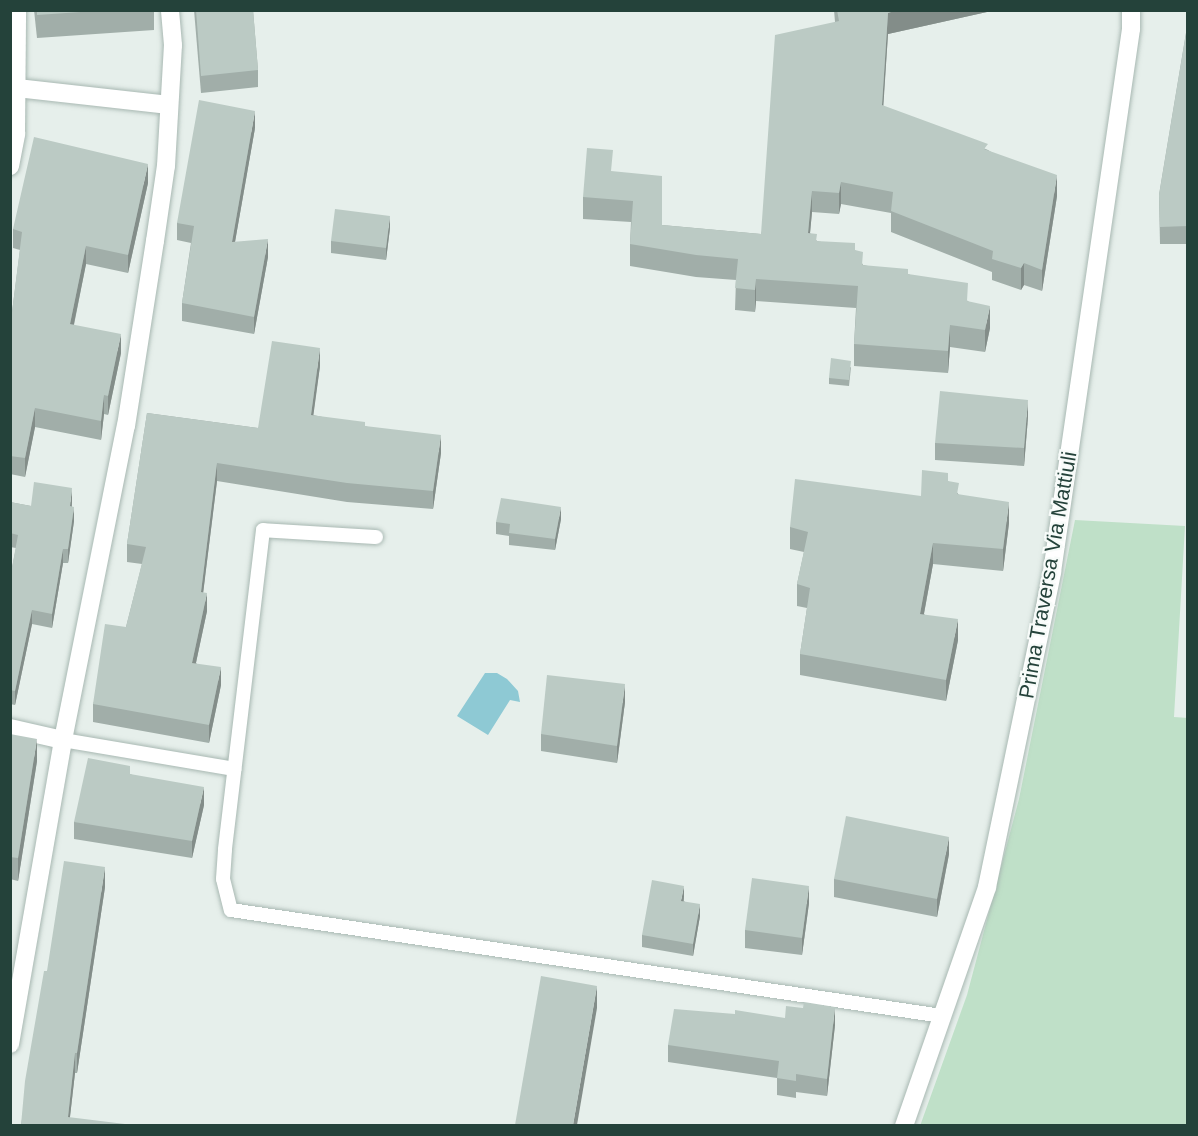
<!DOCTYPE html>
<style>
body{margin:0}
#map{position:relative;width:1198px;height:1136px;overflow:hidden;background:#e6efeb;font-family:Helvetica,sans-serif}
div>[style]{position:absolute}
.green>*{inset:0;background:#bfe0c8}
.water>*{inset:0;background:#8ec9d4}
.roads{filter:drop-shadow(0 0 2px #a8b8b2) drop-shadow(0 0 2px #a8b8b2)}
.service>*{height:14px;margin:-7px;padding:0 7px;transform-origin:7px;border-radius:7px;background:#fff}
.minor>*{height:18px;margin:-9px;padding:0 9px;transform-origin:9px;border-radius:9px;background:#fff}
.wall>*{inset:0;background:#a1aea9}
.shaded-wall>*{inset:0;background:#838d89}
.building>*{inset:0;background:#bbcac4}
span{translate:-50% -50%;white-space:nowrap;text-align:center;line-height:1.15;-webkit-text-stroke:4.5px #f7fbf9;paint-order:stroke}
.street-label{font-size:21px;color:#24423a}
.frame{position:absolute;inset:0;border:12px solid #24423a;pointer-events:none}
</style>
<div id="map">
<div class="green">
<i style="clip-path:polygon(1075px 520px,1185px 526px,1174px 717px,1188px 718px,1187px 1125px,920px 1126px,967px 995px,1019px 799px)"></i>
</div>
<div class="water">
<i style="clip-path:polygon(485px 673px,497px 673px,507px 679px,518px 691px,520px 702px,510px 700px,488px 735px,457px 716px)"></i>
</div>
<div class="roads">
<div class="service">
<i style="left:376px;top:537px;width:113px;rotate:-176.5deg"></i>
<i style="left:263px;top:530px;width:322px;rotate:96.8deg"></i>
<i style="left:225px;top:850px;width:29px;rotate:94deg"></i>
<i style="left:223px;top:879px;width:32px;rotate:76deg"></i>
<i style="left:231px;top:910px;width:719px;rotate:8.48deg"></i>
<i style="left:63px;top:740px;width:174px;rotate:9.6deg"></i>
</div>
<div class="minor">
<i style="left:17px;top:88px;width:153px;rotate:6.4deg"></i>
<i style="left:10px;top:166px;width:33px;rotate:-79deg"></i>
<i style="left:16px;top:134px;width:124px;rotate:-89.5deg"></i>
<i style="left:10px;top:728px;width:54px;rotate:12.8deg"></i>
<i style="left:10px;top:1044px;width:309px;rotate:-80.1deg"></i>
<i style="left:63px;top:740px;width:320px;rotate:-78.7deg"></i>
<i style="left:126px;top:426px;width:187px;rotate:-81.1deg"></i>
<i style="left:155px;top:241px;width:76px;rotate:-81.7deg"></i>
<i style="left:166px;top:166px;width:121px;rotate:-86.7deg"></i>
<i style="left:173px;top:45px;width:35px;rotate:-95deg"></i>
<i style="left:904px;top:1126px;width:253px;rotate:-70.8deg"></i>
<i style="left:987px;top:887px;width:322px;rotate:-78.3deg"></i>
<i style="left:1052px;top:572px;width:549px;rotate:-81.72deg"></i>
<i style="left:1131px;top:29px;width:19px;rotate:-90deg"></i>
</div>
</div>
<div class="wall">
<i style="clip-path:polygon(34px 10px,154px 10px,154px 30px,37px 38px)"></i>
<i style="clip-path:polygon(194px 10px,253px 10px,258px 70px,258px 87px,201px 93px)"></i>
<i style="clip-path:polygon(834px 10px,996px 10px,888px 34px,883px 106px,988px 150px,1057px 196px,1042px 291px,1024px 285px,1021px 290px,992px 280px,992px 272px,891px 232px,891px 213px,841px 204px,839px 214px,812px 212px,810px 233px,817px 241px,855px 250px,863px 265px,908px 274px,968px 301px,990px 328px,985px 352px,950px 347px,948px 373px,854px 366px,854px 344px,856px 308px,756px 301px,755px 312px,735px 310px,736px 280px,696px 277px,630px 266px,630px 244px,631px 222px,583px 219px,583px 197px,613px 172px,662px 225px,761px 234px,835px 22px)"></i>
<i style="clip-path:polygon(1188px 21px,1188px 244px,1160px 244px,1159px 195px)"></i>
<i style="clip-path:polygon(255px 128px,235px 242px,268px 257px,254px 334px,182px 321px,182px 303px,191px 243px,177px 240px,177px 223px)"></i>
<i style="clip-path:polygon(148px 183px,128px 273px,86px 264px,74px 325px,121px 353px,108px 415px,104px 414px,101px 440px,35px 427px,25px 477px,10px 474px,10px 320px,11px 320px,20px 250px,13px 248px,13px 229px)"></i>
<i style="clip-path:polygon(390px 228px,386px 260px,331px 253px,331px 241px)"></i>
<i style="clip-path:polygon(320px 366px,313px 415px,365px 426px,441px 453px,433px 509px,347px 502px,217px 481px,203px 593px,207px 611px,196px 663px,221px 685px,209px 743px,93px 722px,93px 704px,126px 627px,142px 564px,127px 562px,127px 544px,147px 413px,258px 428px)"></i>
<i style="clip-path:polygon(851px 367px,849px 386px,829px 384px,829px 378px)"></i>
<i style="clip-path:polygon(1028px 417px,1024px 466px,935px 460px,935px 443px)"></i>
<i style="clip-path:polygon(948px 481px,959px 495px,1009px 523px,1003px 571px,933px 564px,924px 614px,958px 640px,946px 701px,800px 675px,800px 654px,807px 608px,797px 606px,797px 584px,804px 552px,790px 549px,790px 527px,921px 496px)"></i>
<i style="clip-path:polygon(10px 502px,31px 506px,72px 502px,72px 507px,74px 521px,68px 563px,63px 563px,52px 628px,32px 624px,15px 705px,10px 704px,10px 578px,16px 548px,10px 547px)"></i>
<i style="clip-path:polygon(561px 519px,555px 550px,509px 545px,509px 536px,496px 534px,496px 522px)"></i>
<i style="clip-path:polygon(625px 702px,617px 763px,541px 751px,541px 734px)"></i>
<i style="clip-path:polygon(10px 734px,37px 761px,18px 881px,10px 879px)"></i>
<i style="clip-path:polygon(130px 774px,204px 805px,192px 858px,74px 839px,74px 822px)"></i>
<i style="clip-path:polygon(949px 854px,937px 917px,834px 897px,834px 879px)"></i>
<i style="clip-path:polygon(105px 887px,77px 1073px,75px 1073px,70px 1117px,21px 1125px,47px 971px)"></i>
<i style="clip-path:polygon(684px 897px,684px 901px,700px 916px,693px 956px,642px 947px,642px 935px)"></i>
<i style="clip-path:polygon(809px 903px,802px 955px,745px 948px,745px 930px)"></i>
<i style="clip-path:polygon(785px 1018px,835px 1025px,827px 1096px,796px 1092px,796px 1098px,777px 1095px,777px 1078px,668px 1062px,668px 1045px)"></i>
</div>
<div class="shaded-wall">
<i style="clip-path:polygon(897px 10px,996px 10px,888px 34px,882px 127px,882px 105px,888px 13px)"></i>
<i style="clip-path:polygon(255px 111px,255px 128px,232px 259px,232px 242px)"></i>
<i style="clip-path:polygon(148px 164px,148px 183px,128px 273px,128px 255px)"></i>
<i style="clip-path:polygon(1057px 175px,1057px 196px,1042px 291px,1042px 270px)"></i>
<i style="clip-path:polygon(841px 182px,841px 204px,839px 214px,839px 193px)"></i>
<i style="clip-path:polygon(812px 191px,812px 212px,808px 254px,808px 233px)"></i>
<i style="clip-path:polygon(390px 216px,390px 228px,386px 260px,386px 248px)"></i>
<i style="clip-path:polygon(268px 239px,268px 257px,254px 334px,254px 317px)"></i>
<i style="clip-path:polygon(86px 246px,86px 264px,70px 343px,70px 324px)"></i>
<i style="clip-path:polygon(1024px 263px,1024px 285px,1021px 290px,1021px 268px)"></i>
<i style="clip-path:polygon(756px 279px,756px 301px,755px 312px,755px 290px)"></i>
<i style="clip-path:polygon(990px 306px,990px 328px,985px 352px,985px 330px)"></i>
<i style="clip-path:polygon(950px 325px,950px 347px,948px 373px,948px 351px)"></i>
<i style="clip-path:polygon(121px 334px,121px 353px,108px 415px,108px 396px)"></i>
<i style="clip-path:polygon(320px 348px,320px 366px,311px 433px,311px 415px)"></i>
<i style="clip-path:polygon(104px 395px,104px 414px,101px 440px,101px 421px)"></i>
<i style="clip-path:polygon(1028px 400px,1028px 417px,1024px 466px,1024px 448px)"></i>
<i style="clip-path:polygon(35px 408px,35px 427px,25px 477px,25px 458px)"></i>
<i style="clip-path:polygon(441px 435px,441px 453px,433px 509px,433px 491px)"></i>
<i style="clip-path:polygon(217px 463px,217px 481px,201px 610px,201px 592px)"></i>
<i style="clip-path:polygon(72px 488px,72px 502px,70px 520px,70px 506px)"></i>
<i style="clip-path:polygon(1009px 502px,1009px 523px,1003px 571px,1003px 549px)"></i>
<i style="clip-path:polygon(74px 507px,74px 521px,68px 563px,68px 549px)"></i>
<i style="clip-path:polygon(561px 507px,561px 519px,555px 550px,555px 539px)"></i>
<i style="clip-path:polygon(933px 543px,933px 564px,920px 635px,920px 614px)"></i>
<i style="clip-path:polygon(63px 549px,63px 563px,52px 628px,52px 614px)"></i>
<i style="clip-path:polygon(207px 593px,207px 611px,192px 681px,192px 663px)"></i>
<i style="clip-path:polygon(32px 610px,32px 624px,15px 705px,15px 691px)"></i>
<i style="clip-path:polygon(958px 619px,958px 640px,946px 701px,946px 680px)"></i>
<i style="clip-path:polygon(221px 667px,221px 685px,209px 743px,209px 725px)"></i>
<i style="clip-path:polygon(625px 684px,625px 702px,617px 763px,617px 746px)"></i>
<i style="clip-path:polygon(37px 739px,37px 761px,18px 881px,18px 858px)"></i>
<i style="clip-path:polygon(204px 787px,204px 805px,192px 858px,192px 841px)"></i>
<i style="clip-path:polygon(949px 837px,949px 854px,937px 917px,937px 899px)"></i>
<i style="clip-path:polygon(105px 867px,105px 887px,77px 1073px,77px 1053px)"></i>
<i style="clip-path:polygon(684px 886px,684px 897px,681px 913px,681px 901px)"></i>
<i style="clip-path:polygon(809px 886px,809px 903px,802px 955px,802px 938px)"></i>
<i style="clip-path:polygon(700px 904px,700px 916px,693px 956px,693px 944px)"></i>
<i style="clip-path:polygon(597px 986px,597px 1008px,577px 1125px,573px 1125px)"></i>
<i style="clip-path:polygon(835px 1007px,835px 1025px,827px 1096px,827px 1079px)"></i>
<i style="clip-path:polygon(75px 1053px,75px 1073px,69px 1125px,68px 1117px)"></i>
</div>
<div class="building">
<i style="clip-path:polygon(37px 10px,110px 10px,37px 15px)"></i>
<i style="clip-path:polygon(196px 10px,253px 10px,258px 70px,201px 76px)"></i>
<i style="clip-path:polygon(837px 10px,897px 10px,888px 13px,882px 105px,988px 144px,984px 149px,1057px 175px,1042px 270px,1024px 263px,1021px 268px,992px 259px,993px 251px,891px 211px,893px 192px,841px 182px,839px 193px,812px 191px,808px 233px,817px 234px,816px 241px,855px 243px,855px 250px,863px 252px,862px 265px,908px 269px,908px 274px,968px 283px,967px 301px,990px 306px,985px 330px,950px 325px,948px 351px,854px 344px,858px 286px,756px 279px,755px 290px,735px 288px,738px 259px,696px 255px,630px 244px,633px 201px,583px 197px,587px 148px,613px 150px,611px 171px,662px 176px,662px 225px,761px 234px,775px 35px,839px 21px)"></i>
<i style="clip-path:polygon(1188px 21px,1188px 226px,1160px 227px,1159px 195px)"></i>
<i style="clip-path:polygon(199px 100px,255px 111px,232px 242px,268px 239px,254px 317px,182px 303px,194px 226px,177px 223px)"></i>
<i style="clip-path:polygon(34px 137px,148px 164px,128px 255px,86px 246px,70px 324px,121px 334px,108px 396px,104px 395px,101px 421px,35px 408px,25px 458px,10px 456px,10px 320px,11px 320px,22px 232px,13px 229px)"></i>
<i style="clip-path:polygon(335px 209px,390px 216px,386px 248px,331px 241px)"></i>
<i style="clip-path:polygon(272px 341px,320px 348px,311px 415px,365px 422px,365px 426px,441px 435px,433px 491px,347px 483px,217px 463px,201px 592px,207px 593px,192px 663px,221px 667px,209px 725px,93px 704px,105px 624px,126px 627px,146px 547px,127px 544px,147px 413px,258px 428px)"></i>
<i style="clip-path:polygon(831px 358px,851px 361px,849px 380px,829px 378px)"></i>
<i style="clip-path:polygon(940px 391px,1028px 400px,1024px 448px,935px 443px)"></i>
<i style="clip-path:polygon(922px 470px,948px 473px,948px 481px,959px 483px,957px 494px,1009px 502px,1003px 549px,933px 543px,920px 614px,958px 619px,946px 680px,800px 654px,810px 588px,797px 584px,808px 532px,790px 527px,795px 479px,921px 496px)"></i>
<i style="clip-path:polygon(34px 482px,72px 488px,70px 506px,74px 507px,68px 549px,63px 549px,52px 614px,32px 610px,15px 691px,10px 690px,10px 578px,18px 535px,10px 533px,10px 502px,31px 506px)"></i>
<i style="clip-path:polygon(501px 498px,561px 507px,555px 539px,509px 533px,510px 524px,496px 522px)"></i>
<i style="clip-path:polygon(547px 675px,625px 684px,617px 746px,541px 734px)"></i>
<i style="clip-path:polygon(10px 734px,37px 739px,18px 858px,10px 857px)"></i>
<i style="clip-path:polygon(88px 758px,130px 766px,130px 774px,204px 787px,192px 841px,74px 822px)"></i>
<i style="clip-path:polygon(846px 816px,949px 837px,937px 899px,834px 879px)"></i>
<i style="clip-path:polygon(64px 861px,105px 867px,77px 1053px,75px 1053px,68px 1117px,133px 1125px,21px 1125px,25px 1081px,44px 971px,47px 971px)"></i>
<i style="clip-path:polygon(752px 878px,809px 886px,802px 938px,745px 930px)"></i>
<i style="clip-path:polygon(652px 880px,684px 886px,681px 901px,700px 904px,693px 944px,642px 935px)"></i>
<i style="clip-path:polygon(541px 976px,597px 986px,573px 1125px,515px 1125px)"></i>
<i style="clip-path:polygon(804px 1002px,835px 1007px,827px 1079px,796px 1074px,796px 1081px,777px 1078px,779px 1061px,668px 1045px,674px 1009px,735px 1014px,735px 1010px,785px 1018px,786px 1006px,803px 1008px)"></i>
</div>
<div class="street-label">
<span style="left:1048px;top:575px;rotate:-80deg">Prima Traversa Via Mattiuli</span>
</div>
<div class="frame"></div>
</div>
